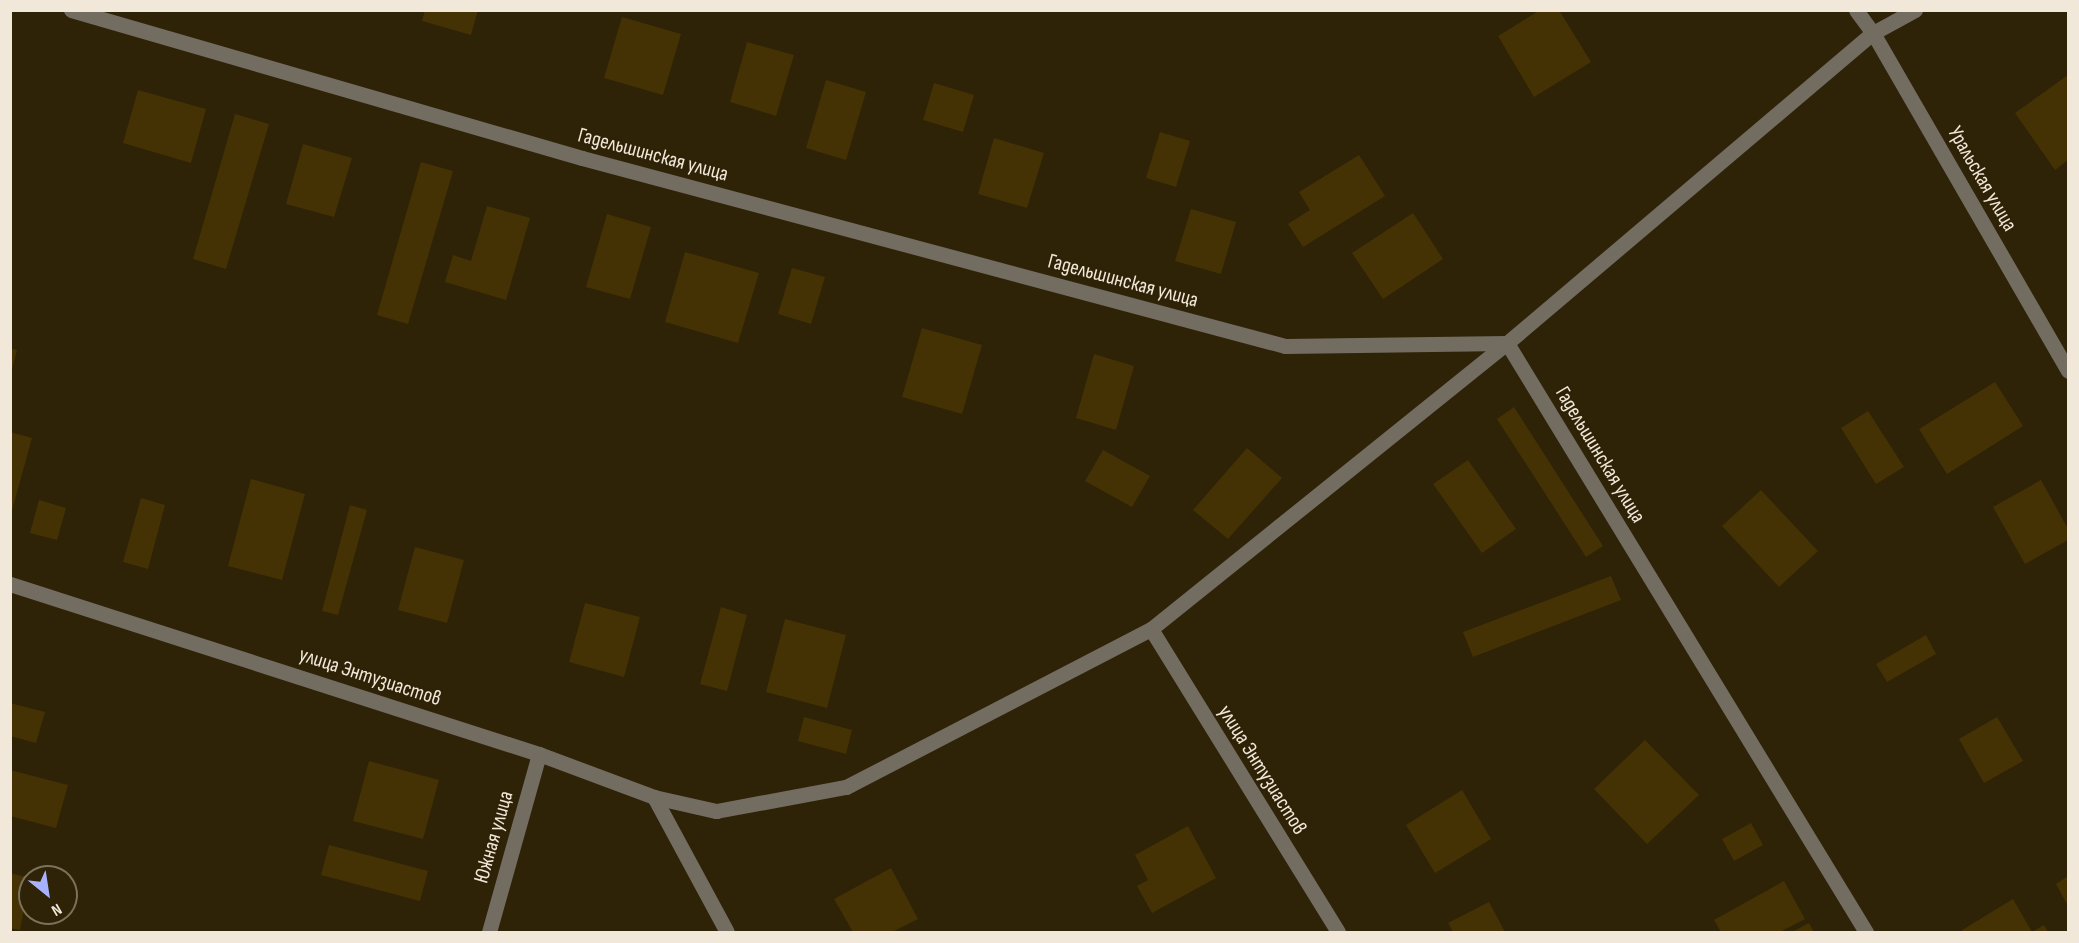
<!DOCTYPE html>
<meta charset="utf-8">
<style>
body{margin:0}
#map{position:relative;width:2079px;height:943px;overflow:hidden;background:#2e2207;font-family:"Sofia Sans Condensed",sans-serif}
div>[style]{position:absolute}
.building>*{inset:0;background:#453204}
.minor>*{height:15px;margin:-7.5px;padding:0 7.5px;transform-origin:7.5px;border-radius:7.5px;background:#736d61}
span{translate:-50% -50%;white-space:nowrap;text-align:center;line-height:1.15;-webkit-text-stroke:4.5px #2e2207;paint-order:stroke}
.street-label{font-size:21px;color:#f1e8d9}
.frame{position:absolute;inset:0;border:12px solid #f1e8d9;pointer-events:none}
.north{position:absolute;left:18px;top:865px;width:60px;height:60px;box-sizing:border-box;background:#2e2207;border:2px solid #7c715b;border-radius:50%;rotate:150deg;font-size:16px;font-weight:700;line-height:24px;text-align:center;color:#f1e8d9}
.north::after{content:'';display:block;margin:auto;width:21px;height:27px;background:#a7b1fc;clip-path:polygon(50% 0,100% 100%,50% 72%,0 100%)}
</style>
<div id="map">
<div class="building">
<i style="clip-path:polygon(425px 10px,478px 10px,471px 35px,422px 21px)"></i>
<i style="clip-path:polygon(1540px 10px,1559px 10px,1591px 62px,1534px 97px,1498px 36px)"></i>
<i style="clip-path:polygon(622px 17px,681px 34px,663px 95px,604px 78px)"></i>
<i style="clip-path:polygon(747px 42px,794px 55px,776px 116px,730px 102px)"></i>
<i style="clip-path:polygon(2068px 75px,2068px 160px,2055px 170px,2015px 113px)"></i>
<i style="clip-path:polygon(826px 80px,866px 92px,846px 160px,806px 148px)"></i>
<i style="clip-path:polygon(934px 83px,974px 95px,963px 132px,923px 120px)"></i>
<i style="clip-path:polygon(138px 90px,206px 109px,191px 163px,123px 143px)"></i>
<i style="clip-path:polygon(235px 114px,269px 124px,226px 269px,193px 259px)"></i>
<i style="clip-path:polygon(1160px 132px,1190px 141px,1176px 187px,1146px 178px)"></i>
<i style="clip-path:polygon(994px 138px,1044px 153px,1027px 208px,978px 194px)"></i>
<i style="clip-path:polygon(303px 144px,352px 158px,334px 217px,286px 204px)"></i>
<i style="clip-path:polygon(1359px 155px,1385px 196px,1303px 247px,1288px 224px,1310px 210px,1299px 192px)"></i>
<i style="clip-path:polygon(421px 162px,453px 171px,408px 324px,377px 315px)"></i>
<i style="clip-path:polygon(487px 206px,530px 218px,506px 300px,445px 282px,453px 255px,471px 261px)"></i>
<i style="clip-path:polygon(1191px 209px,1236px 222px,1221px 274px,1175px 261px)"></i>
<i style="clip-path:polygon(1413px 213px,1443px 259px,1383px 299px,1352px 253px)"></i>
<i style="clip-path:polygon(607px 214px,651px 227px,630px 299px,586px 287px)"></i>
<i style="clip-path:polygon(685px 252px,759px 273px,738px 343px,665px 322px)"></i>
<i style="clip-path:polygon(792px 268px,825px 277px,811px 324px,778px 314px)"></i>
<i style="clip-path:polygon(922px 328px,982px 345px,962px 414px,902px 397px)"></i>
<i style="clip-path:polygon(10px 348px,17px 350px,11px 373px,10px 372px)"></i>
<i style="clip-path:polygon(1094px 354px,1134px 366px,1116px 430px,1076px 418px)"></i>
<i style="clip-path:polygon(1995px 382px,2023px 426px,1947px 474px,1919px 429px)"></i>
<i style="clip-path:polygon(1514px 407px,1603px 546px,1586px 557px,1497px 419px)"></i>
<i style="clip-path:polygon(1868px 411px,1904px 467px,1876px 484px,1841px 428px)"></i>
<i style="clip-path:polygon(10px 432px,32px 438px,11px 514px,10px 514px)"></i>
<i style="clip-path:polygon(1247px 448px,1282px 478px,1228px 539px,1193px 510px)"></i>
<i style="clip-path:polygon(1103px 450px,1150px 476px,1132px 507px,1085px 481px)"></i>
<i style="clip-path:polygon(1468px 460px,1516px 529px,1482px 553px,1433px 484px)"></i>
<i style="clip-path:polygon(251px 479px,305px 494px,282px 580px,228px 566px)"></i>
<i style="clip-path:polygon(2041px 480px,2068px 529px,2068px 540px,2025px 564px,1993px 507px)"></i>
<i style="clip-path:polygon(1761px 490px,1818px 551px,1779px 587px,1722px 526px)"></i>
<i style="clip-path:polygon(141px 498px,165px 505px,148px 569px,123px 562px)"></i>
<i style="clip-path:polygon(39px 500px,66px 508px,57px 540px,30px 533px)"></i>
<i style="clip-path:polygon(350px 505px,367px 510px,338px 615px,322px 611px)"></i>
<i style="clip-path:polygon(415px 547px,464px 560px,447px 623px,398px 610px)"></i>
<i style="clip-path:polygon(1611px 576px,1621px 600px,1473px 657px,1463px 632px)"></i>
<i style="clip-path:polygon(585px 603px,640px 617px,624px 677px,569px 662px)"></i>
<i style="clip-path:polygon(721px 607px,747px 615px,727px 691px,700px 684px)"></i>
<i style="clip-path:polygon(785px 619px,846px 635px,827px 708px,766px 692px)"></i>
<i style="clip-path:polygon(1926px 635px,1936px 654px,1887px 682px,1876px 664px)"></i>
<i style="clip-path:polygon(10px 703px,45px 712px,36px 743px,10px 736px)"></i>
<i style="clip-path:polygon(804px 717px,852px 730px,846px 754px,798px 741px)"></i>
<i style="clip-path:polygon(1997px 717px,2023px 761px,1984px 783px,1959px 739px)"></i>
<i style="clip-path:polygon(1645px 740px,1699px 795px,1647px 844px,1594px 789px)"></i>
<i style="clip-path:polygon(369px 761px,439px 780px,423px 839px,353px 821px)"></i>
<i style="clip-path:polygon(10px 770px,68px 785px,56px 828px,10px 816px)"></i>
<i style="clip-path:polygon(1462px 790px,1491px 839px,1435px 873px,1406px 825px)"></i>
<i style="clip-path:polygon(1751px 823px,1763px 845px,1734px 861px,1722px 839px)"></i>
<i style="clip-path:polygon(1188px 826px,1216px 878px,1152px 913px,1137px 886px,1148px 880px,1135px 855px)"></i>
<i style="clip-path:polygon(329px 845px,428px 871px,420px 901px,321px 875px)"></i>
<i style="clip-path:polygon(891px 868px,918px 919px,892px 932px,853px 932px,834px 899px)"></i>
<i style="clip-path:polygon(10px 873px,30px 878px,20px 930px,10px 928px)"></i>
<i style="clip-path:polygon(2068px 876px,2068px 906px,2056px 884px)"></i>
<i style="clip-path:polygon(1784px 881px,1805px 919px,1780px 932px,1721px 932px,1714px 920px)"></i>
<i style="clip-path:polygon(2013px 899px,2032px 932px,2044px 925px,2048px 932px,1959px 932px)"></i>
<i style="clip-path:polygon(1489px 902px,1505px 932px,1453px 932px,1448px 923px)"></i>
<i style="clip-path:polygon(1809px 923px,1814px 932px,1792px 932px)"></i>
</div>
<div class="minor">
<i style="left:71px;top:10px;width:532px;rotate:16.15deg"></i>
<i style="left:582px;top:158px;width:728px;rotate:14.97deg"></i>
<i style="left:1285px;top:346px;width:222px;rotate:-0.8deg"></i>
<i style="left:1507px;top:343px;width:690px;rotate:58.64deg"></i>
<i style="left:1856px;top:10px;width:29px;rotate:54deg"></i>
<i style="left:1873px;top:33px;width:390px;rotate:60deg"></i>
<i style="left:10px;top:584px;width:556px;rotate:17.82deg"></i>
<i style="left:539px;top:754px;width:123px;rotate:20.5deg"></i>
<i style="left:654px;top:797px;width:64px;rotate:12.7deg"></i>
<i style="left:716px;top:811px;width:132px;rotate:-10.5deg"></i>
<i style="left:846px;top:787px;width:343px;rotate:-27.4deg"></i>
<i style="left:1151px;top:629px;width:457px;rotate:-38.8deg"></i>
<i style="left:1507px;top:343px;width:480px;rotate:-40.3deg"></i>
<i style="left:1873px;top:33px;width:48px;rotate:-28.7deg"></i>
<i style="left:1151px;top:629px;width:356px;rotate:58.3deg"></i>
<i style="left:654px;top:797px;width:153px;rotate:61.6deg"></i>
<i style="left:489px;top:932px;width:185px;rotate:-74.3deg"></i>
</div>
<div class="street-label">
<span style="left:653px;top:155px;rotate:15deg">Гадельшинская улица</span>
<span style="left:1982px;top:179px;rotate:60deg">Уральская улица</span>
<span style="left:1123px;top:281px;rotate:15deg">Гадельшинская улица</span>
<span style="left:1600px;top:455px;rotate:59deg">Гадельшинская улица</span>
<span style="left:370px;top:677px;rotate:18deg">улица Энтузиастов</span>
<span style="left:1262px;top:770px;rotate:58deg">улица Энтузиастов</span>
<span style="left:494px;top:837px;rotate:-74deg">Южная улица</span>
</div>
<div class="frame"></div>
<div class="north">N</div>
</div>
